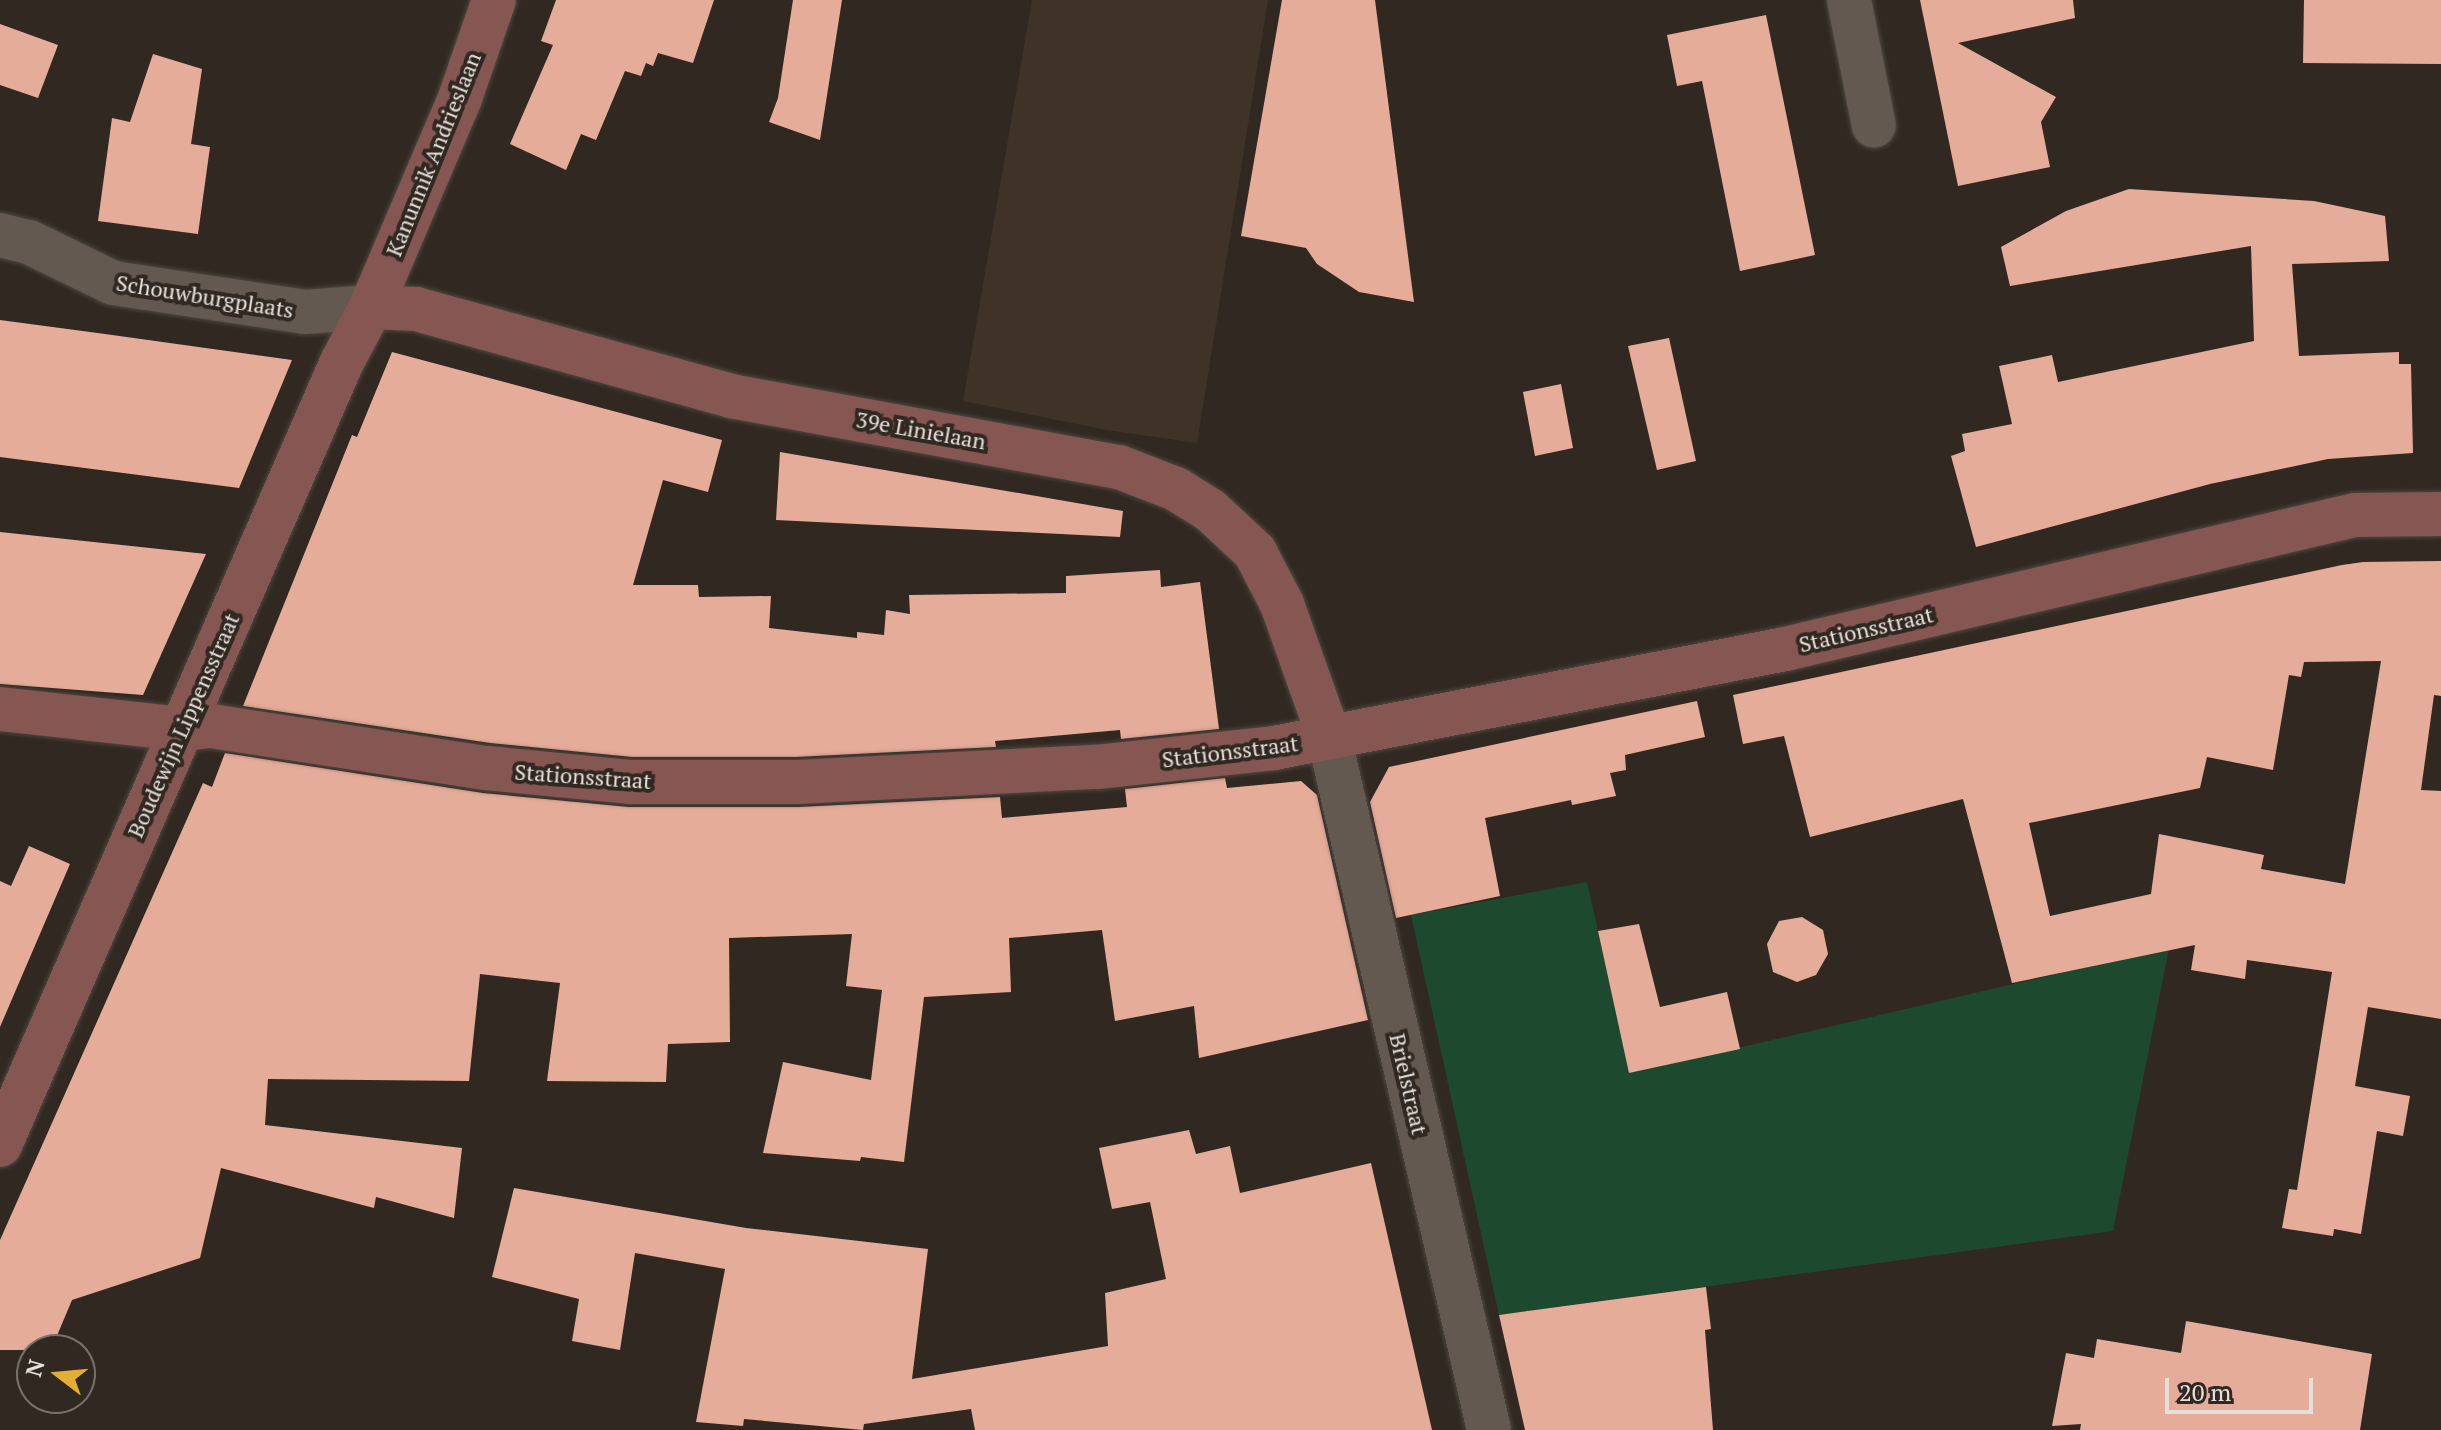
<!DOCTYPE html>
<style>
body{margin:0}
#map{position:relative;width:2441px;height:1430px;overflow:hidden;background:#312921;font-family:"PT Serif",serif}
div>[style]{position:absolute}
.built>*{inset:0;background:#3f3327}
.green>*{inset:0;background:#1d4a2e}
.building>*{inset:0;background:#e6ac9a}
.roads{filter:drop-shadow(0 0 2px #4e4741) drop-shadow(0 0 2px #4e4741)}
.street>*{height:44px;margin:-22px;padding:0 22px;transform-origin:22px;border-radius:22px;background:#635951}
.secondary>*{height:44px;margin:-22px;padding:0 22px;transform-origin:22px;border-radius:22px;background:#865653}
span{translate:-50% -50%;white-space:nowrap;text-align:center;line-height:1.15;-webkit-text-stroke:8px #312921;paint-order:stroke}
.street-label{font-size:22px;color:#e6e0db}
.north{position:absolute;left:16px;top:1334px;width:80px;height:80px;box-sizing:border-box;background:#312921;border:2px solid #79726b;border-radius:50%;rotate:286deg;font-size:22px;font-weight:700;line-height:32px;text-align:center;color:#e6e0db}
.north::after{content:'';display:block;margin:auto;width:28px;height:36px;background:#e4ad35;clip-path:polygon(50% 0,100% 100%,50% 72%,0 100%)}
.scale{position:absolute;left:2165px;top:1378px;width:148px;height:36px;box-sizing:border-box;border:4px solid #e6e0db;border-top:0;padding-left:10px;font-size:24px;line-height:28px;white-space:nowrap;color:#e6e0db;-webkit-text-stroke:6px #312921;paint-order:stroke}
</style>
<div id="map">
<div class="built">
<i style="clip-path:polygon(1032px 0,1268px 0,1197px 443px,1107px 430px,963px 401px)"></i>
</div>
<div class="green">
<i style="clip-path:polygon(1587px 882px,1630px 1073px,2169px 948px,2113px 1231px,1499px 1315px,1411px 915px)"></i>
</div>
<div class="building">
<i style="clip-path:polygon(556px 0,714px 0,693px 63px,658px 53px,653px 66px,646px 63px,641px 76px,625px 71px,596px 140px,581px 134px,566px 170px,510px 144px,553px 45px,541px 41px)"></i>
<i style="clip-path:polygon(793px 0,842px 0,820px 140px,769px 122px,778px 98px)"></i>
<i style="clip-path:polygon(1282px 0,1375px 0,1414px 302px,1359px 292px,1317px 264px,1306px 248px,1241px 236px)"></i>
<i style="clip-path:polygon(1920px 0,2073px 0,2075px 18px,1958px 43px,2056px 97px,2041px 122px,2050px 167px,1958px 186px)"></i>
<i style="clip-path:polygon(2304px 0,2441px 0,2441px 64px,2303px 63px)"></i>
<i style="clip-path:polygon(1766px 15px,1815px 255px,1740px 271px,1702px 81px,1677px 86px,1667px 35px)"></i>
<i style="clip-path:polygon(0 24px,58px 45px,38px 98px,0 85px)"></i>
<i style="clip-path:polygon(153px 54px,202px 69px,191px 144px,210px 147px,198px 234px,98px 221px,112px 118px,130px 122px)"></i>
<i style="clip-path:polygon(2129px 189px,2314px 201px,2385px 216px,2389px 261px,2292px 264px,2299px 356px,2399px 352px,2399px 364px,2411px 364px,2413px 453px,2328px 459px,2210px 484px,1976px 547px,1951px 456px,1965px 451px,1962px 434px,2012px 424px,1999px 366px,2052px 355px,2058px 382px,2254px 341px,2251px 246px,2010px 286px,2001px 247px,2066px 211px)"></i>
<i style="clip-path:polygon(0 320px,105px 334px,292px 360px,239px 488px,0 457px)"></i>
<i style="clip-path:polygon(1669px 338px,1696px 461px,1657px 470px,1628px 346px)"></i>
<i style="clip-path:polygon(392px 352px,722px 440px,708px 492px,663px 480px,633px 585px,698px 585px,699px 597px,771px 596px,769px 628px,857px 638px,857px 632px,884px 635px,886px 610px,910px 614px,909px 595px,1066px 593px,1066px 576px,1160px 570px,1161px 587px,1200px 582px,1219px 729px,1121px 739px,1120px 730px,995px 741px,996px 747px,796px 757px,632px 757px,490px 743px,243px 706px,352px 435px,357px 437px)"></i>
<i style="clip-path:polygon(1561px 384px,1573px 448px,1535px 456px,1523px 392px)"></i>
<i style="clip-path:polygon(780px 452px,1123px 511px,1120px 537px,776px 520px)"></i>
<i style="clip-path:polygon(0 532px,206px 554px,143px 695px,0 684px)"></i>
<i style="clip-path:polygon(evenodd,2441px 561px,2441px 696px,2434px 695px,2421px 790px,2441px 791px,2441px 1019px,2368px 1007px,2355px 1086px,2410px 1096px,2403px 1136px,2377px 1131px,2361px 1234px,2334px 1229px,2333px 1236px,2282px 1228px,2289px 1189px,2297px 1190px,2332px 972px,2247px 960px,2245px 979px,2191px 970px,2195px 945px,2012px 983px,1963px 799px,1810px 837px,1784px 736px,1743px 744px,1733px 695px,2342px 565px,2363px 562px,2441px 561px,2381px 661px,2345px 884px,2261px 869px,2264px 855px,2159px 834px,2151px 894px,2050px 916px,2029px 823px,2200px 788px,2207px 757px,2273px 770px,2289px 675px,2301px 677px,2304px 662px,2381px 661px)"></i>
<i style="clip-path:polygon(1697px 701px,1705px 737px,1625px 755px,1626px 770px,1610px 773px,1616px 796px,1572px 805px,1571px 800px,1485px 818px,1500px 896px,1396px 918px,1370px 802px,1389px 767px)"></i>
<i style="clip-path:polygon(225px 753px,483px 793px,629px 807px,798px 807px,1000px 797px,1002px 818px,1127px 807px,1125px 789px,1225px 778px,1227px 788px,1301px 781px,1317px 795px,1368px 1020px,1199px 1058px,1194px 1006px,1115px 1021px,1102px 930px,1009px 938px,1011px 992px,924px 997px,904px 1162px,861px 1157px,860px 1161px,763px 1153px,783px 1062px,871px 1080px,882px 990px,846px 986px,852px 934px,729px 938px,730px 1042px,668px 1044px,666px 1082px,547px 1081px,560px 983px,480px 974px,469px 1081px,268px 1079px,265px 1125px,462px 1148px,454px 1218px,376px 1197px,374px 1208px,221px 1168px,200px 1258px,72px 1300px,51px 1350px,0 1350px,0 1240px,203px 783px,212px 787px)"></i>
<i style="clip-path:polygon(29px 846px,70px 864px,0 1027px,0 881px,11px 886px)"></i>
<i style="clip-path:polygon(1802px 917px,1823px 930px,1828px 954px,1816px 975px,1797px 982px,1773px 972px,1767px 944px,1779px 921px)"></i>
<i style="clip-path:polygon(1639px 924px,1660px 1007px,1727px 992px,1740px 1049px,1629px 1073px,1598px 931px)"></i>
<i style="clip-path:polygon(1189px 1130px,1196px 1154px,1230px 1146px,1240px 1193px,1371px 1163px,1432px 1430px,975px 1430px,971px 1409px,864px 1424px,863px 1430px,744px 1419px,743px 1426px,696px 1422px,725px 1269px,635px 1253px,620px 1350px,572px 1341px,579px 1299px,492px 1277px,514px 1188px,746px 1228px,928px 1249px,912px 1379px,1108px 1346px,1105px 1293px,1166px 1279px,1150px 1202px,1112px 1209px,1099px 1148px)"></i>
<i style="clip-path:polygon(1706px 1287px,1711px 1329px,1705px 1330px,1713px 1430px,1525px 1430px,1499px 1315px)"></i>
<i style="clip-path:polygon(2186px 1321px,2372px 1354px,2360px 1430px,2080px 1430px,2081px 1424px,2052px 1426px,2066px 1353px,2094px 1358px,2097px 1339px,2181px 1353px)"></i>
</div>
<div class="roads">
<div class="street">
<i style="left:1849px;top:0;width:128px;rotate:78.8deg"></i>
<i style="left:0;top:235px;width:30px;rotate:14deg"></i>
<i style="left:29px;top:242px;width:93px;rotate:26deg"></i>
<i style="left:113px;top:283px;width:193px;rotate:8.6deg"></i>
<i style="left:304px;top:312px;width:67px;rotate:-4.3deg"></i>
<i style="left:1329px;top:737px;width:711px;rotate:77deg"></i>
</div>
<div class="secondary">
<i style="left:371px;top:307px;width:45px;rotate:2.5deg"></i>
<i style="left:416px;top:309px;width:327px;rotate:15.4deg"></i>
<i style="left:731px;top:396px;width:394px;rotate:10.4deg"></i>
<i style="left:1119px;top:467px;width:61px;rotate:21.1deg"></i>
<i style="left:1176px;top:489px;width:40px;rotate:32deg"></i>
<i style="left:1210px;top:510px;width:62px;rotate:43deg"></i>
<i style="left:1255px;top:552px;width:59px;rotate:62.6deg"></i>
<i style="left:1282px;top:604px;width:141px;rotate:70.5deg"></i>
<i style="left:0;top:709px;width:182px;rotate:6.3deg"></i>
<i style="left:181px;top:729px;width:30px;rotate:-6deg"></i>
<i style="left:211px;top:726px;width:279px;rotate:8.7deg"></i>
<i style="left:487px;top:768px;width:145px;rotate:5.6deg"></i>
<i style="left:631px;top:782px;width:166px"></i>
<i style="left:797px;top:782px;width:300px;rotate:-2.9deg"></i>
<i style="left:1097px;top:767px;width:178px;rotate:-6.1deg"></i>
<i style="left:1274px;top:748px;width:521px;rotate:-10.96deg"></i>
<i style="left:1785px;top:649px;width:586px;rotate:-13.23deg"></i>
<i style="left:2355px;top:515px;width:86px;rotate:-0.7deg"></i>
<i style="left:0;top:1145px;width:854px;rotate:-66.41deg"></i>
<i style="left:342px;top:362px;width:62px;rotate:-62.2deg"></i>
<i style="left:371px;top:307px;width:227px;rotate:-66.9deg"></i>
<i style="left:460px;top:98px;width:104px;rotate:-70.9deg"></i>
</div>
</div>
<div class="street-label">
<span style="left:433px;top:154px;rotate:-68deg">Kanunnik Andrieslaan</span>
<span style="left:205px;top:296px;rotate:9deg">Schouwburgplaats</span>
<span style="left:921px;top:430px;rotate:10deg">39e Linielaan</span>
<span style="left:1866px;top:629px;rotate:-13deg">Stationsstraat</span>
<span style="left:183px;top:725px;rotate:-66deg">Boudewijn Lippensstraat</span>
<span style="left:1230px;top:751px;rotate:-7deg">Stationsstraat</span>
<span style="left:583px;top:776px;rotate:4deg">Stationsstraat</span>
<span style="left:1409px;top:1084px;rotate:77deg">Brielstraat</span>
</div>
<div class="north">N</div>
<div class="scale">20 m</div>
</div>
